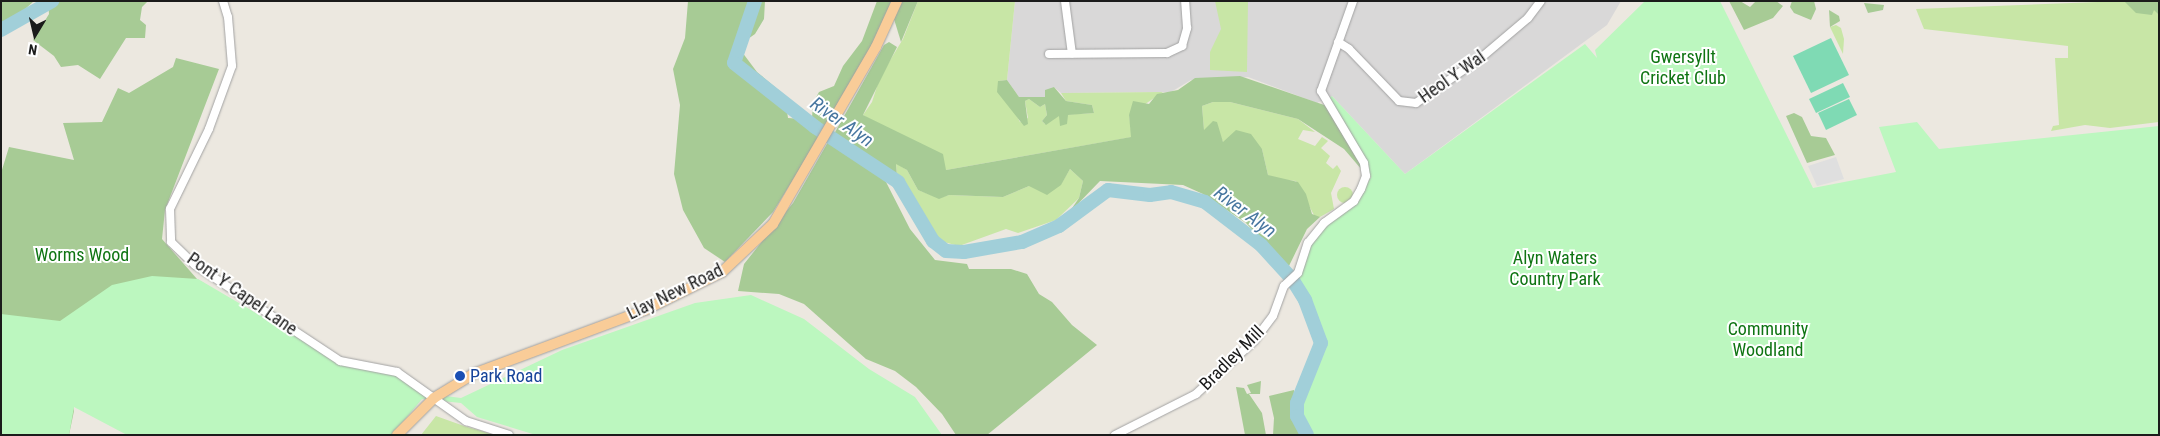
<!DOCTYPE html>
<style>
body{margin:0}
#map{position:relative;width:2160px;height:436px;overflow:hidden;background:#ece8e0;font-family:"Roboto Condensed",sans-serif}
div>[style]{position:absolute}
.residential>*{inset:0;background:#d9d8d8}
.grass>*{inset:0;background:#c8e6a6}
.round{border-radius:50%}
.forest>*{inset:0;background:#a7cb95}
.park>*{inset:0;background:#bcf7bf}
.pitch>*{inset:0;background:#7fdab4}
.parking>*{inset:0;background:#dfdfdf}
.river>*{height:14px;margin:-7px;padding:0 7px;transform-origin:7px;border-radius:7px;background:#a1cfd9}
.roads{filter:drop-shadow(0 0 1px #a2a2a2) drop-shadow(0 0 1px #a2a2a2)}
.minor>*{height:8px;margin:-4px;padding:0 4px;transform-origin:4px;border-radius:4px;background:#fff}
.major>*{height:10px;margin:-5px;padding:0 5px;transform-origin:5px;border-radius:5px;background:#f9cc98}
.dots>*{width:14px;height:14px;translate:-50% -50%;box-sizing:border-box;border:2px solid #fff;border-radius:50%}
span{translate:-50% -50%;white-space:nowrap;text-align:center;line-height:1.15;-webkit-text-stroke:4px #fff;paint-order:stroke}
.park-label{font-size:18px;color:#0e7412}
.street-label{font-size:18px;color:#1b1b1b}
.transit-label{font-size:18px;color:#164399}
.left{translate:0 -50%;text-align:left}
.water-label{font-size:19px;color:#4877a0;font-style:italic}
.frame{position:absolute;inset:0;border:2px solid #1b1b1b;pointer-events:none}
.north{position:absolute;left:10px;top:10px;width:50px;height:50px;-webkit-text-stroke:4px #fff;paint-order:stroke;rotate:189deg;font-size:14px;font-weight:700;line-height:20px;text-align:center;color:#1b1b1b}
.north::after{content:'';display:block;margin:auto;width:18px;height:22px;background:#1b1b1b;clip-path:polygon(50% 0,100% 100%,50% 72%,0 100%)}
</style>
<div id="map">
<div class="residential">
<i style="clip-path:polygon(1015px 1px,1621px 1px,1607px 25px,1405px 174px,1332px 96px,1317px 103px,1248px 77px,1191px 80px,1171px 92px,1061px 93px,1054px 87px,1045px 97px,1019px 97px,1007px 80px)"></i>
</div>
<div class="grass">
<i style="clip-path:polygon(918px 1px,1015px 1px,1007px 80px,998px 81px,1020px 122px,1028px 118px,1025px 101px,1029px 99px,1040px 107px,1045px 104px,1047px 115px,1042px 121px,1045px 124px,1059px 115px,1094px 113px,1092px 105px,1066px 101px,1061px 93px,1163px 92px,1129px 115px,1132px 137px,946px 170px,863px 115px,872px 102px,880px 77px,903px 39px)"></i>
<i style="clip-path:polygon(1215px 1px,1248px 1px,1247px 72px,1210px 70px,1210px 52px,1221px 29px)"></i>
<i style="clip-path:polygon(2124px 1px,2154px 9px,2159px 15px,2159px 122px,2110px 128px,2085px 125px,2051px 131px,2053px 126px,2059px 125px,2055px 58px,2068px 58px,2068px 46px,1924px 29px,1916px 9px)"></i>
<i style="clip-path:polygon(1836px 25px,1841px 28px,1844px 39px,1843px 54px,1830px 27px)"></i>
<i style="clip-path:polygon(1213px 102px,1230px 102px,1298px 119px,1315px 132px,1303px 130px,1298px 139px,1315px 146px,1322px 137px,1328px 141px,1321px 148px,1330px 156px,1326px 163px,1333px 169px,1337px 165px,1341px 171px,1331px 193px,1334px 209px,1320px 217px,1315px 217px,1296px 181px,1275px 179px,1268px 175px,1262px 149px,1223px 142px,1216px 125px,1204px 131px,1202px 106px)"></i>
<i style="clip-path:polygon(896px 163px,907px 170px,918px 190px,939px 198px,949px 195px,1003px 197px,1029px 186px,1061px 184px,1070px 169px,1083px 181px,1079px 198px,1056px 220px,1018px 233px,1006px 229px,959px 246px,940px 241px,929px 227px,897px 176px)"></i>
<i class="round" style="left:1337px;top:187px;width:16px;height:16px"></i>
<i style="clip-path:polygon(436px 416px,464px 426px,495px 435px,421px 435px)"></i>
</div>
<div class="forest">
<i style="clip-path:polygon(1px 1px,34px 1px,1px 31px)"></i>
<i style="clip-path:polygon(48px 1px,148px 1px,142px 7px,140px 20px,146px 25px,145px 38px,126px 38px,100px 79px,78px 65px,61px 67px,54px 56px,33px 40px,49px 14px)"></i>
<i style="clip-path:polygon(evenodd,688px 1px,765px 1px,764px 19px,755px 34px,745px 41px,742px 52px,757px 72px,812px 118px,813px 103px,819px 92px,834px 86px,843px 66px,862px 41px,877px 1px,893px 1px,874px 42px,819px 138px,773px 212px,725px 262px,704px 248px,683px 210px,674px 174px,680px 105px,673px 69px,685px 38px,688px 1px,774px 101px,800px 113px,802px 119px,788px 118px,787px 111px,774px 101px)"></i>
<i style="clip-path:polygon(902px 1px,918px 1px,901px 42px,894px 19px)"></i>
<i style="clip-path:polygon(1729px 1px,1740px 1px,1750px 7px,1756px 1px,1776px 1px,1783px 6px,1773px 18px,1744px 30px)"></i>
<i style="clip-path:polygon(1792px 1px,1814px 1px,1816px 9px,1811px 20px,1794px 13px,1790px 7px)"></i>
<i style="clip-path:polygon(2124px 1px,2159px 1px,2159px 15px,2154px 10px,2152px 15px,2136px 13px)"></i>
<i style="clip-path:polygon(1864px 3px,1884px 5px,1883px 10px,1868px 13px)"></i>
<i style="clip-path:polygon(1829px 10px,1839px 16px,1840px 21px,1830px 27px)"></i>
<i style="clip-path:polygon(889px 42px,897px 47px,863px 115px,943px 154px,946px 170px,1131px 137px,1129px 115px,1133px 101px,1149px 104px,1157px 94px,1178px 90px,1195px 78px,1240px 76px,1327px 106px,1362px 164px,1362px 170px,1344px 149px,1298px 119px,1230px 102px,1213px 102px,1202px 106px,1204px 130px,1213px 121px,1217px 122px,1223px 142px,1236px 130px,1251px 134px,1262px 149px,1268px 175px,1298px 182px,1306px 194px,1312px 214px,1320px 217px,1307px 229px,1288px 268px,1246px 223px,1203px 194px,1183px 185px,1100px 181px,1068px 214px,1079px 198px,1083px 181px,1070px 169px,1061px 185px,1047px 195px,1029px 186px,1003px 197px,949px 195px,939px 199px,918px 190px,907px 170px,896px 164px,897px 176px,834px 134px,884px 45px)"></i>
<i style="clip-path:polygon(176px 58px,219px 69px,165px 210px,162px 239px,197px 279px,228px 298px,72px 400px,74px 411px,69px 435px,1px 435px,1px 173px,9px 147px,74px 160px,63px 123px,102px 122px,118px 88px,129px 93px,173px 67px)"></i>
<i style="clip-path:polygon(1007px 80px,1019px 97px,1045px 97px,1045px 90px,1054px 87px,1066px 101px,1092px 105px,1094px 113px,1068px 115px,1067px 124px,1060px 126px,1059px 116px,1046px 125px,1042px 121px,1047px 115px,1045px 104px,1040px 107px,1029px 99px,1025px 101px,1028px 124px,1024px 126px,997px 92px,998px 81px)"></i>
<i style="clip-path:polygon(1794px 113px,1802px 117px,1811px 136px,1826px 138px,1835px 155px,1807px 163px,1786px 116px)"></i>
<i style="clip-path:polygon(828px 142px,865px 164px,886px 182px,910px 229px,935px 260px,967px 264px,969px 269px,1011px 269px,1027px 274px,1039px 294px,1052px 302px,1072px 325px,1097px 345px,987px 435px,956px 435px,942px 414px,916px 387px,895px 371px,866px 359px,804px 304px,779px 294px,738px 291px,744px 264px,793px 203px)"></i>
<i style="clip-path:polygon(1261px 381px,1260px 394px,1249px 394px,1262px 413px,1266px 435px,1245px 435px,1236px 387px,1244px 388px,1247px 394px,1251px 393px,1247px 385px)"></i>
<i style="clip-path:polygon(1294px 390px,1293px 416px,1300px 435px,1273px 435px,1274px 418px,1269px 396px)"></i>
</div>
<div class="park">
<i style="clip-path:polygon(1720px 1px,1813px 188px,1896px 172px,1879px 127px,1917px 122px,1939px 149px,2159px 126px,2159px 435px,1307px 435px,1297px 416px,1297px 403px,1321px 343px,1314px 320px,1292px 279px,1324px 223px,1356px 202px,1371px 177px,1327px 99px,1332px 96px,1405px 174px,1585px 44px,1597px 58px,1595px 50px,1644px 2px)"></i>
<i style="clip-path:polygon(152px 276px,198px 279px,340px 362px,396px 375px,422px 393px,461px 398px,562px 350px,695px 303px,751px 295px,804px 319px,869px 369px,915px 397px,942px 435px,536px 435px,477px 417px,461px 403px,422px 399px,392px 435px,127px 435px,74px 407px,69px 435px,1px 435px,1px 314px,60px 321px,112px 285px)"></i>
</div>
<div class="pitch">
<i style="clip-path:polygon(1831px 38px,1849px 75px,1811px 93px,1793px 56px)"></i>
<i style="clip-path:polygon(1843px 83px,1850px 97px,1816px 113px,1809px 99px)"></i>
<i style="clip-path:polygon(1849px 99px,1857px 115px,1826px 130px,1818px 113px)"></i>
</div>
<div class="parking">
<i style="clip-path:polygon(1836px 157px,1844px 179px,1817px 186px,1808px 166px)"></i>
</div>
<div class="river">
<i style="left:755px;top:1px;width:65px;rotate:108.7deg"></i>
<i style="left:734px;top:63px;width:103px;rotate:38.3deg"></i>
<i style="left:815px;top:127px;width:100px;rotate:33.5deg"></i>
<i style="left:898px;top:182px;width:69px;rotate:59.3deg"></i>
<i style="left:933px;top:241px;width:16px;rotate:38deg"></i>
<i style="left:946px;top:251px;width:18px;rotate:3deg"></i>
<i style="left:964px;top:252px;width:59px;rotate:-9.8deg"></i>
<i style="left:1022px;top:242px;width:40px;rotate:-23.4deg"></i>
<i style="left:1059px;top:226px;width:61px;rotate:-36.3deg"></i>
<i style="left:1108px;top:190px;width:42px;rotate:6.8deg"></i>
<i style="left:1150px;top:195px;width:21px;rotate:-8deg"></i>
<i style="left:1171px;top:192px;width:35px;rotate:16deg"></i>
<i style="left:1205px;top:202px;width:71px;rotate:37.5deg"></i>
<i style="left:1261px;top:245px;width:46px;rotate:47.6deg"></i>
<i style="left:1292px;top:279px;width:25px;rotate:58deg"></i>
<i style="left:1305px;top:300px;width:46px;rotate:69.6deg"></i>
<i style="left:1321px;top:343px;width:65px;rotate:111.8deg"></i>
<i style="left:1297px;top:403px;width:13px;rotate:90deg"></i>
<i style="left:1297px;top:416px;width:21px;rotate:62deg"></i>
<i style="left:1px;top:30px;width:59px;rotate:-29.6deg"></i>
</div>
<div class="roads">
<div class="minor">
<i style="left:223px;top:1px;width:17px;rotate:73deg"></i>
<i style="left:228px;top:17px;width:49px;rotate:85.3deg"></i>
<i style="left:232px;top:66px;width:67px;rotate:110.1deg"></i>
<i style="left:209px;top:129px;width:89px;rotate:116deg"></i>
<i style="left:170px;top:209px;width:33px;rotate:88deg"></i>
<i style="left:171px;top:242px;width:33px;rotate:44deg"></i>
<i style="left:195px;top:265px;width:174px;rotate:33.5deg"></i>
<i style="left:340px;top:361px;width:58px;rotate:10.9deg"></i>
<i style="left:397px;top:372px;width:85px;rotate:35.4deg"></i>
<i style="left:466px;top:421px;width:45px;rotate:18deg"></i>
<i style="left:1065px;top:1px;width:53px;rotate:82.5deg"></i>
<i style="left:1338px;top:42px;width:13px;rotate:32deg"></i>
<i style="left:1349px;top:49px;width:72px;rotate:46.1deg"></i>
<i style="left:1399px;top:101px;width:17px;rotate:7deg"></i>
<i style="left:1416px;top:103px;width:80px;rotate:-34.9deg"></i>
<i style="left:1482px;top:57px;width:60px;rotate:-40.3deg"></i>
<i style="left:1528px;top:18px;width:21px;rotate:-53deg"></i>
<i style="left:1049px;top:54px;width:118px;rotate:-0.5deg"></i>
<i style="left:1167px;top:53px;width:17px;rotate:-25deg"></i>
<i style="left:1182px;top:46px;width:19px;rotate:-74deg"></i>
<i style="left:1187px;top:28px;width:27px;rotate:-94deg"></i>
<i style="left:1115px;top:435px;width:91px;rotate:-26.8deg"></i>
<i style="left:1196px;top:394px;width:79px;rotate:-42.4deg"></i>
<i style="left:1254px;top:341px;width:31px;rotate:-53deg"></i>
<i style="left:1273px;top:316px;width:32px;rotate:-70deg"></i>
<i style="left:1284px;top:286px;width:19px;rotate:-43deg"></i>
<i style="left:1298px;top:273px;width:32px;rotate:-72deg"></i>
<i style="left:1308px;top:243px;width:26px;rotate:-51deg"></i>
<i style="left:1324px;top:223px;width:37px;rotate:-36deg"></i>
<i style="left:1354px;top:201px;width:14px;rotate:-60deg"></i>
<i style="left:1361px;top:189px;width:14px;rotate:-69deg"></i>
<i style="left:1366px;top:176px;width:13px;rotate:-99deg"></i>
<i style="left:1364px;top:163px;width:84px;rotate:-120.8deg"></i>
<i style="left:1321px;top:91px;width:96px;rotate:-70.4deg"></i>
</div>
<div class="major">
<i style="left:397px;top:435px;width:52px;rotate:-45deg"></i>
<i style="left:434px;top:398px;width:46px;rotate:-31.6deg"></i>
<i style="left:473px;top:374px;width:184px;rotate:-20.4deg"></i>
<i style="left:645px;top:310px;width:86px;rotate:-26.3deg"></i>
<i style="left:722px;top:272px;width:70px;rotate:-43.3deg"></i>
<i style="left:773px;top:224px;width:205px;rotate:-59.8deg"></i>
<i style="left:876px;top:47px;width:51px;rotate:-65.5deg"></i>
</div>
</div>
<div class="dots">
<i style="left:460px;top:376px;background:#1a4fb4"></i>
</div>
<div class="park-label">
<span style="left:1683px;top:68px">Gwersyllt<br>Cricket Club</span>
<span style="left:82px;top:255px">Worms Wood</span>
<span style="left:1555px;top:269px">Alyn Waters<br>Country Park</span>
<span style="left:1768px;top:340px">Community<br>Woodland</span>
</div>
<div class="street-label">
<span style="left:1452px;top:77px;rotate:-35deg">Heol Y Wal</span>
<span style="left:675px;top:292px;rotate:-26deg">Llay New Road</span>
<span style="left:242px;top:294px;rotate:35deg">Pont Y Capel Lane</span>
<span style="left:1232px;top:358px;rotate:-45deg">Bradley Mill</span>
</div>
<div class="transit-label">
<span class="left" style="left:470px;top:376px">Park Road</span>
</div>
<div class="water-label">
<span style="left:842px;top:122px;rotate:35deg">River Alyn</span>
<span style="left:1245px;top:212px;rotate:37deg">River Alyn</span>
</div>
<div class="frame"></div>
<div class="north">N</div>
</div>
